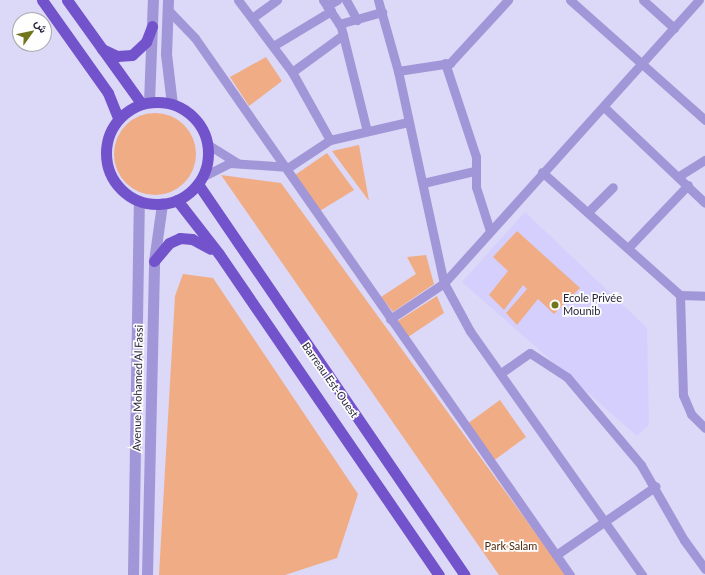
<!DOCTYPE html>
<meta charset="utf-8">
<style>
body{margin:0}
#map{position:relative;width:705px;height:575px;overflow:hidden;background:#dcd8f7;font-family:Lato,Vazirmatn,sans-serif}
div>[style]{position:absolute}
.built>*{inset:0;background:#d5cffd}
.green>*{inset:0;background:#f0ac84}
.round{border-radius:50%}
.minor>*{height:9px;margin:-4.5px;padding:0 4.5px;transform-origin:4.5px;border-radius:4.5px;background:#a196d7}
.tertiary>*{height:11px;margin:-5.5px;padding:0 5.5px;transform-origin:5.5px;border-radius:5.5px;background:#a196d7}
.primary>*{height:11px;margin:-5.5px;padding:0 5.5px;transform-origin:5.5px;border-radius:5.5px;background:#7353cb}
.primary>.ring{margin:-5.5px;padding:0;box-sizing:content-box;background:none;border:11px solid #7353cb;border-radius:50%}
.dots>*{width:11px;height:11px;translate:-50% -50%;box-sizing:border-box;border:2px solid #fefefe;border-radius:50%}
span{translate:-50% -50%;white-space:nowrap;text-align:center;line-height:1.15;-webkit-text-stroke:3.5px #fefefe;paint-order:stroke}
.poi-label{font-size:11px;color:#292639}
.left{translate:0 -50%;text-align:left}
.street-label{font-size:11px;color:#292639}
.park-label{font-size:11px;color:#50280c}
.north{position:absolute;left:12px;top:12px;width:40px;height:40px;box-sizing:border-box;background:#fefefe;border:1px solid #a9a8af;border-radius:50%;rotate:57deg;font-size:11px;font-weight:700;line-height:16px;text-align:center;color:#292639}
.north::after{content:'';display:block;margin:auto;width:14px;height:18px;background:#72751c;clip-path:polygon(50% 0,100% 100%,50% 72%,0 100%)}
</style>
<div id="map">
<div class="built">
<i style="clip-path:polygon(525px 212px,647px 328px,649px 425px,637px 436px,462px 282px)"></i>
</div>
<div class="green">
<i style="clip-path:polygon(266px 57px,282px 81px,249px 106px,230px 77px)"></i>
<i class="round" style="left:114px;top:113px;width:82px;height:82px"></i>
<i style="clip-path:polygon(359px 145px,369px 201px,332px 151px)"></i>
<i style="clip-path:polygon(327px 153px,354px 190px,318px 212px,295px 175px)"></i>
<i style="clip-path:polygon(221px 175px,281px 183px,566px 575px,499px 575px)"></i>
<i style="clip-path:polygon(517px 231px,580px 288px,554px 314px,538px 299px,517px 325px,506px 313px,527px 289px,523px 285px,504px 310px,489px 295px,508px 271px,493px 257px)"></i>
<i style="clip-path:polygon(426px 255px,434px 284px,393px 312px,381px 297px,416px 274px,407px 257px)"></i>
<i style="clip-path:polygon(183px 274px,213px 278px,358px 494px,337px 558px,285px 575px,159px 575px,175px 296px)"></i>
<i style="clip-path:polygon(437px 296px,444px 313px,405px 339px,393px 324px)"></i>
<i style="clip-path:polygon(500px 400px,526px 437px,493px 461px,467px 424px)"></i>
</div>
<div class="minor">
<i style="left:238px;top:0;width:90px;rotate:53.1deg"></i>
<i style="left:292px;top:72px;width:78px;rotate:60.8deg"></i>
<i style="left:323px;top:0;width:32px;rotate:56deg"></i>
<i style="left:341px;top:27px;width:107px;rotate:76deg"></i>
<i style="left:346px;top:0;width:23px;rotate:61deg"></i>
<i style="left:378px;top:0;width:74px;rotate:74.3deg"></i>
<i style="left:398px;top:71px;width:217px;rotate:77.8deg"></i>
<i style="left:444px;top:283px;width:55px;rotate:61.6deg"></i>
<i style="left:470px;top:331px;width:299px;rotate:54.8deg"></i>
<i style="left:570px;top:0;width:181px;rotate:41.6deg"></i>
<i style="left:643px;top:0;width:42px;rotate:42.1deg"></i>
<i style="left:327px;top:6px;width:12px;rotate:-31deg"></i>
<i style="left:169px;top:11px;width:37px;rotate:46deg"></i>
<i style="left:195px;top:38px;width:655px;rotate:55.07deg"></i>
<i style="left:252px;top:18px;width:31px;rotate:-36deg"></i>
<i style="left:339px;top:24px;width:45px;rotate:-15.6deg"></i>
<i style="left:273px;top:46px;width:68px;rotate:-31.1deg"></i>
<i style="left:445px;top:63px;width:99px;rotate:71.7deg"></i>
<i style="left:476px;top:157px;width:30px;rotate:90deg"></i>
<i style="left:476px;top:187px;width:46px;rotate:72.3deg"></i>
<i style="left:398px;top:71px;width:53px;rotate:-8.7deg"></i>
<i style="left:450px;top:63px;width:86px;rotate:-47.4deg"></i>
<i style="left:292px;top:72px;width:63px;rotate:-36deg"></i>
<i style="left:604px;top:107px;width:139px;rotate:43.5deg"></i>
<i style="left:207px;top:144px;width:36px;rotate:32deg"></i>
<i style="left:542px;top:172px;width:185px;rotate:41.7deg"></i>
<i style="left:680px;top:295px;width:25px;rotate:2deg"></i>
<i style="left:679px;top:176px;width:31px;rotate:-32deg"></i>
<i style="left:202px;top:177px;width:31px;rotate:-27deg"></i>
<i style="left:230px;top:163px;width:59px;rotate:3.9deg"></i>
<i style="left:289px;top:167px;width:49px;rotate:-33.4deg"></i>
<i style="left:330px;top:140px;width:80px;rotate:-13deg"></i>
<i style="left:423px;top:183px;width:52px;rotate:-13.2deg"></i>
<i style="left:588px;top:212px;width:35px;rotate:-45deg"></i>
<i style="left:628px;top:248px;width:87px;rotate:-46.4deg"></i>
<i style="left:680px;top:295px;width:100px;rotate:88.3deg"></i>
<i style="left:683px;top:395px;width:21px;rotate:67deg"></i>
<i style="left:691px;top:414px;width:20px;rotate:45deg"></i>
<i style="left:390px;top:319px;width:65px;rotate:-33.7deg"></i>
<i style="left:444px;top:283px;width:381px;rotate:-48deg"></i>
<i style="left:501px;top:373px;width:35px;rotate:-35deg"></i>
<i style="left:530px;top:353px;width:44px;rotate:33deg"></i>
<i style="left:567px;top:377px;width:115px;rotate:49.9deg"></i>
<i style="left:641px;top:465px;width:86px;rotate:60.2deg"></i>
<i style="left:684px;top:540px;width:36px;rotate:54deg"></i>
<i style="left:556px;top:555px;width:121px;rotate:-34.6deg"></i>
</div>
<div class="tertiary">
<i style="left:168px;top:0;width:54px;rotate:92.1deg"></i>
<i style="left:166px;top:54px;width:50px;rotate:83.2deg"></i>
<i style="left:149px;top:102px;width:102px;rotate:-87.8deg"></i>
<i style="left:133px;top:575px;width:374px;rotate:-89.1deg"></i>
<i style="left:147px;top:575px;width:314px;rotate:-88.7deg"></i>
<i style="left:154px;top:261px;width:58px;rotate:-82deg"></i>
</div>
<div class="primary">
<i style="left:42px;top:0;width:114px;rotate:54.6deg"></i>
<i style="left:108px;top:93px;width:27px;rotate:68deg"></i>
<i style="left:67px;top:0;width:127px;rotate:54.3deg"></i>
<i style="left:102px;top:49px;width:17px;rotate:25deg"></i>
<i style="left:117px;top:56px;width:15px;rotate:-4deg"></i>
<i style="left:132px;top:55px;width:19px;rotate:-43deg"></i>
<i style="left:146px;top:42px;width:17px;rotate:-69deg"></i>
<i class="ring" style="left:106px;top:102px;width:91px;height:91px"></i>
<i style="left:198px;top:184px;width:473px;rotate:55.7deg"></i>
<i style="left:177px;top:200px;width:68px;rotate:52.1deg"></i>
<i style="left:219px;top:254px;width:389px;rotate:55.6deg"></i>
<i style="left:154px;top:261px;width:23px;rotate:-50deg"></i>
<i style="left:169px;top:243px;width:12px;rotate:-24deg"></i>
<i style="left:180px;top:238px;width:12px;rotate:5deg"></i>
<i style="left:192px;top:239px;width:21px;rotate:28deg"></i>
</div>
<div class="dots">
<i style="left:555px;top:305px;background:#72751c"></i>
</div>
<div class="poi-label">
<span class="left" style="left:563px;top:305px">Ecole Privée<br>Mounib</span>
</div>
<div class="street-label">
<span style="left:330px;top:380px;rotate:55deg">Barreau Est-Ouest</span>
<span style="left:138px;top:388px;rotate:-89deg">Avenue Mohamed Al Fassi</span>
</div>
<div class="park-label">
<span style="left:511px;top:546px">Park Salam</span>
</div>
<div class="north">ش</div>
</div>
